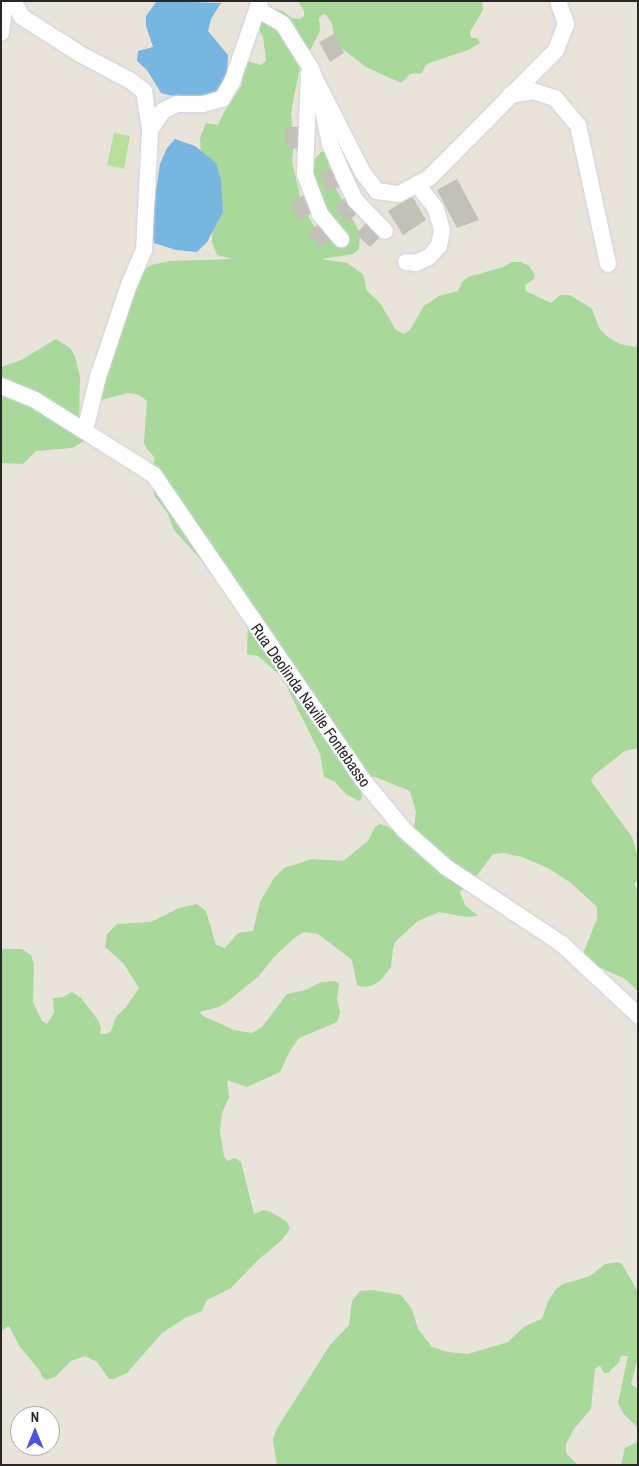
<!DOCTYPE html>
<style>
body{margin:0}
#map{position:relative;width:639px;height:1466px;overflow:hidden;background:#e8e4da;font-family:"Archivo Narrow",sans-serif}
div>[style]{position:absolute}
.green>*{inset:0;background:#a8d99b}
.pitch>*{inset:0;background:#b8e098}
.water>*{inset:0;background:#77b6e0}
.building>*{inset:0;background:#c3c0b9}
.roads{filter:drop-shadow(0 0 1px #cfd0de) drop-shadow(0 0 1px #cfd0de)}
.minor>*{height:16px;margin:-8px;padding:0 8px;transform-origin:8px;border-radius:8px;background:#fff}
span{translate:-50% -50%;white-space:nowrap;text-align:center;line-height:1.15;-webkit-text-stroke:4px #fff;paint-order:stroke}
.street-label{font-size:16px;color:#272727}
.frame{position:absolute;inset:0;border:2px solid #272727;pointer-events:none}
.north{position:absolute;left:10px;top:1406px;width:50px;height:50px;box-sizing:border-box;background:#fff;border:1px solid #a9a9a9;border-radius:50%;rotate:0deg;font-size:14px;font-weight:700;line-height:20px;text-align:center;color:#272727}
.north::after{content:'';display:block;margin:auto;width:18px;height:22px;background:#4a52e5;clip-path:polygon(50% 0,100% 100%,50% 72%,0 100%)}
</style>
<div id="map">
<div class="green">
<i style="clip-path:polygon(298px 1px,482px 1px,483px 10px,470px 32px,471px 38px,477px 38px,480px 43px,468px 50px,429px 63px,425px 66px,422px 73px,410px 74px,401px 83px,366px 67px,335px 43px,332px 24px,327px 16px,323px 14px,319px 18px,320px 31px,299px 72px,291px 113px,294px 141px,292px 161px,302px 205px,315px 228px,324px 232px,311px 178px,315px 159px,321px 152px,326px 152px,334px 185px,360px 233px,359px 249px,353px 254px,321px 259px,347px 263px,363px 274px,367px 291px,380px 303px,396px 330px,404px 334px,410px 330px,424px 306px,439px 296px,458px 291px,462px 282px,468px 277px,503px 267px,512px 262px,521px 262px,529px 266px,535px 275px,533px 280px,525px 285px,526px 291px,551px 303px,560px 295px,570px 295px,592px 309px,599px 328px,608px 337px,620px 344px,635px 347px,638px 346px,638px 748px,625px 751px,594px 775px,591px 781px,632px 837px,638px 858px,638px 879px,634px 884px,638px 891px,638px 991px,625px 979px,584px 960px,584px 951px,597px 919px,597px 907px,571px 883px,548px 868px,522px 857px,504px 853px,493px 854px,479px 873px,460px 892px,465px 905px,478px 916px,467px 917px,439px 912px,418px 921px,396px 941px,393px 948px,391px 967px,380px 981px,371px 986px,362px 987px,357px 985px,352px 960px,318px 934px,304px 932px,293px 939px,274px 957px,258px 977px,227px 1002px,219px 1007px,199px 1012px,203px 1016px,234px 1030px,252px 1033px,262px 1027px,287px 994px,306px 990px,321px 982px,335px 981px,339px 984px,337px 999px,340px 1013px,337px 1022px,299px 1038px,290px 1051px,280px 1072px,247px 1087px,227px 1080px,229px 1097px,222px 1113px,220px 1131px,224px 1156px,227px 1161px,235px 1158px,241px 1162px,254px 1214px,263px 1210px,271px 1212px,287px 1222px,290px 1229px,282px 1240px,259px 1259px,231px 1288px,207px 1300px,202px 1311px,185px 1318px,162px 1333px,127px 1373px,114px 1379px,109px 1379px,97px 1362px,85px 1356px,71px 1361px,55px 1377px,46px 1380px,42px 1377px,40px 1371px,20px 1347px,9px 1326px,1px 1331px,1px 949px,22px 949px,31px 955px,34px 964px,33px 1002px,42px 1021px,47px 1024px,54px 1013px,53px 998px,63px 997px,72px 992px,81px 998px,98px 1020px,101px 1028px,100px 1034px,107px 1034px,111px 1031px,116px 1017px,126px 1007px,139px 988px,123px 963px,105px 947px,107px 934px,117px 924px,151px 922px,179px 908px,197px 904px,206px 911px,216px 945px,225px 948px,238px 933px,253px 931px,260px 902px,274px 878px,284px 868px,312px 859px,343px 861px,368px 841px,375px 827px,380px 824px,387px 826px,407px 841px,413px 834px,416px 812px,410px 791px,375px 777px,367px 776px,360px 783px,362px 798px,359px 801px,346px 794px,335px 782px,324px 777px,320px 754px,282px 677px,258px 656px,247px 654px,248px 612px,174px 530px,168px 514px,154px 495px,152px 467px,155px 458px,147px 449px,144px 443px,147px 401px,139px 395px,128px 393px,101px 400px,97px 397px,142px 271px,151px 265px,170px 261px,232px 259px,217px 255px,212px 242px,214px 204px,201px 159px,200px 138px,206px 123px,218px 125px,224px 112px,242px 85px,242px 78px,229px 61px,243px 60px,261px 65px,266px 61px,263px 37px,252px 16px,274px 9px,283px 11px,292px 18px,300px 19px,304px 16px,304px 11px)"></i>
<i style="clip-path:polygon(56px 339px,70px 348px,75px 356px,80px 377px,79px 424px,88px 439px,72px 448px,36px 451px,23px 464px,1px 463px,1px 367px,21px 360px)"></i>
<i style="clip-path:polygon(618px 1262px,622px 1264px,638px 1292px,638px 1357px,631px 1384px,638px 1389px,638px 1428px,623px 1413px,618px 1403px,628px 1356px,621px 1356px,619px 1362px,608px 1373px,604px 1373px,600px 1366px,595px 1369px,591px 1409px,574px 1429px,566px 1444px,566px 1453px,578px 1465px,277px 1465px,273px 1440px,276px 1430px,330px 1345px,349px 1325px,352px 1301px,360px 1291px,373px 1290px,401px 1295px,412px 1309px,418px 1329px,432px 1347px,448px 1352px,468px 1354px,508px 1342px,525px 1326px,542px 1319px,548px 1301px,557px 1288px,563px 1284px,590px 1276px,605px 1264px)"></i>
<i style="clip-path:polygon(638px 1442px,638px 1465px,621px 1465px,625px 1448px)"></i>
</div>
<div class="pitch">
<i style="clip-path:polygon(114px 133px,130px 136px,124px 169px,107px 165px)"></i>
</div>
<div class="water">
<i style="clip-path:polygon(157px 1px,221px 3px,211px 19px,208px 31px,228px 55px,227px 74px,220px 90px,206px 98px,184px 99px,161px 93px,147px 70px,137px 61px,138px 51px,153px 47px,146px 26px,146px 16px)"></i>
<i style="clip-path:polygon(175px 139px,195px 146px,216px 163px,221px 180px,223px 212px,207px 242px,197px 252px,176px 250px,154px 243px,150px 231px,160px 164px,167px 148px)"></i>
</div>
<div class="building">
<i style="clip-path:polygon(334px 34px,344px 53px,330px 62px,319px 42px)"></i>
<i style="clip-path:polygon(286px 127px,303px 127px,302px 149px,286px 148px)"></i>
<i style="clip-path:polygon(337px 167px,343px 186px,326px 191px,320px 172px)"></i>
<i style="clip-path:polygon(457px 179px,479px 220px,457px 228px,437px 190px)"></i>
<i style="clip-path:polygon(306px 194px,314px 212px,298px 221px,290px 202px)"></i>
<i style="clip-path:polygon(347px 196px,359px 211px,347px 223px,334px 207px)"></i>
<i style="clip-path:polygon(412px 196px,426px 220px,403px 235px,388px 211px)"></i>
<i style="clip-path:polygon(322px 221px,334px 237px,320px 248px,308px 233px)"></i>
<i style="clip-path:polygon(368px 221px,382px 235px,370px 247px,356px 234px)"></i>
</div>
<div class="roads">
<div class="minor">
<i style="left:13px;top:1px;width:18px;rotate:61deg"></i>
<i style="left:22px;top:17px;width:69px;rotate:32.5deg"></i>
<i style="left:80px;top:54px;width:58px;rotate:27.9deg"></i>
<i style="left:131px;top:81px;width:16px;rotate:38deg"></i>
<i style="left:144px;top:91px;width:39px;rotate:81deg"></i>
<i style="left:257px;top:9px;width:30px;rotate:30deg"></i>
<i style="left:283px;top:24px;width:53px;rotate:58.1deg"></i>
<i style="left:311px;top:69px;width:18px;rotate:68deg"></i>
<i style="left:318px;top:86px;width:59px;rotate:78.3deg"></i>
<i style="left:330px;top:144px;width:36px;rotate:67deg"></i>
<i style="left:344px;top:177px;width:25px;rotate:64deg"></i>
<i style="left:355px;top:200px;width:43px;rotate:45.9deg"></i>
<i style="left:1px;top:33px;width:32px;rotate:-83deg"></i>
<i style="left:309px;top:74px;width:100px;rotate:92.3deg"></i>
<i style="left:305px;top:174px;width:43px;rotate:69.4deg"></i>
<i style="left:320px;top:214px;width:33px;rotate:50deg"></i>
<i style="left:317px;top:83px;width:101px;rotate:62.9deg"></i>
<i style="left:363px;top:173px;width:23px;rotate:52deg"></i>
<i style="left:377px;top:191px;width:22px;rotate:8deg"></i>
<i style="left:399px;top:194px;width:34px;rotate:-28deg"></i>
<i style="left:429px;top:178px;width:180px;rotate:-45.2deg"></i>
<i style="left:556px;top:50px;width:28px;rotate:-69deg"></i>
<i style="left:566px;top:24px;width:24px;rotate:-109deg"></i>
<i style="left:510px;top:95px;width:23px;rotate:-10deg"></i>
<i style="left:533px;top:91px;width:23px;rotate:18deg"></i>
<i style="left:555px;top:98px;width:35px;rotate:50deg"></i>
<i style="left:578px;top:125px;width:142px;rotate:77.8deg"></i>
<i style="left:406px;top:262px;width:10px;rotate:6deg"></i>
<i style="left:416px;top:263px;width:14px;rotate:-25deg"></i>
<i style="left:429px;top:257px;width:15px;rotate:-48deg"></i>
<i style="left:439px;top:246px;width:16px;rotate:-79deg"></i>
<i style="left:442px;top:230px;width:22px;rotate:-106deg"></i>
<i style="left:436px;top:209px;width:31px;rotate:-127deg"></i>
<i style="left:1px;top:386px;width:37px;rotate:22deg"></i>
<i style="left:35px;top:400px;width:141px;rotate:32.2deg"></i>
<i style="left:154px;top:475px;width:368px;rotate:55.6deg"></i>
<i style="left:362px;top:779px;width:67px;rotate:50.4deg"></i>
<i style="left:405px;top:831px;width:55px;rotate:41.3deg"></i>
<i style="left:446px;top:867px;width:139px;rotate:33.6deg"></i>
<i style="left:562px;top:944px;width:104px;rotate:43.1deg"></i>
<i style="left:85px;top:431px;width:56px;rotate:-76.5deg"></i>
<i style="left:98px;top:377px;width:97px;rotate:-71.4deg"></i>
<i style="left:129px;top:285px;width:38px;rotate:-67deg"></i>
<i style="left:144px;top:250px;width:120px;rotate:-87.1deg"></i>
<i style="left:150px;top:130px;width:23px;rotate:-56deg"></i>
<i style="left:163px;top:111px;width:16px;rotate:-27deg"></i>
<i style="left:177px;top:104px;width:26px"></i>
<i style="left:203px;top:104px;width:20px;rotate:-15deg"></i>
<i style="left:222px;top:99px;width:20px;rotate:-60deg"></i>
<i style="left:232px;top:82px;width:86px;rotate:-70.9deg"></i>
</div>
</div>
<div class="street-label">
<span style="left:311px;top:705px;rotate:55deg">Rua Deolinda Naville Fontebasso</span>
</div>
<div class="frame"></div>
<div class="north">N</div>
</div>
